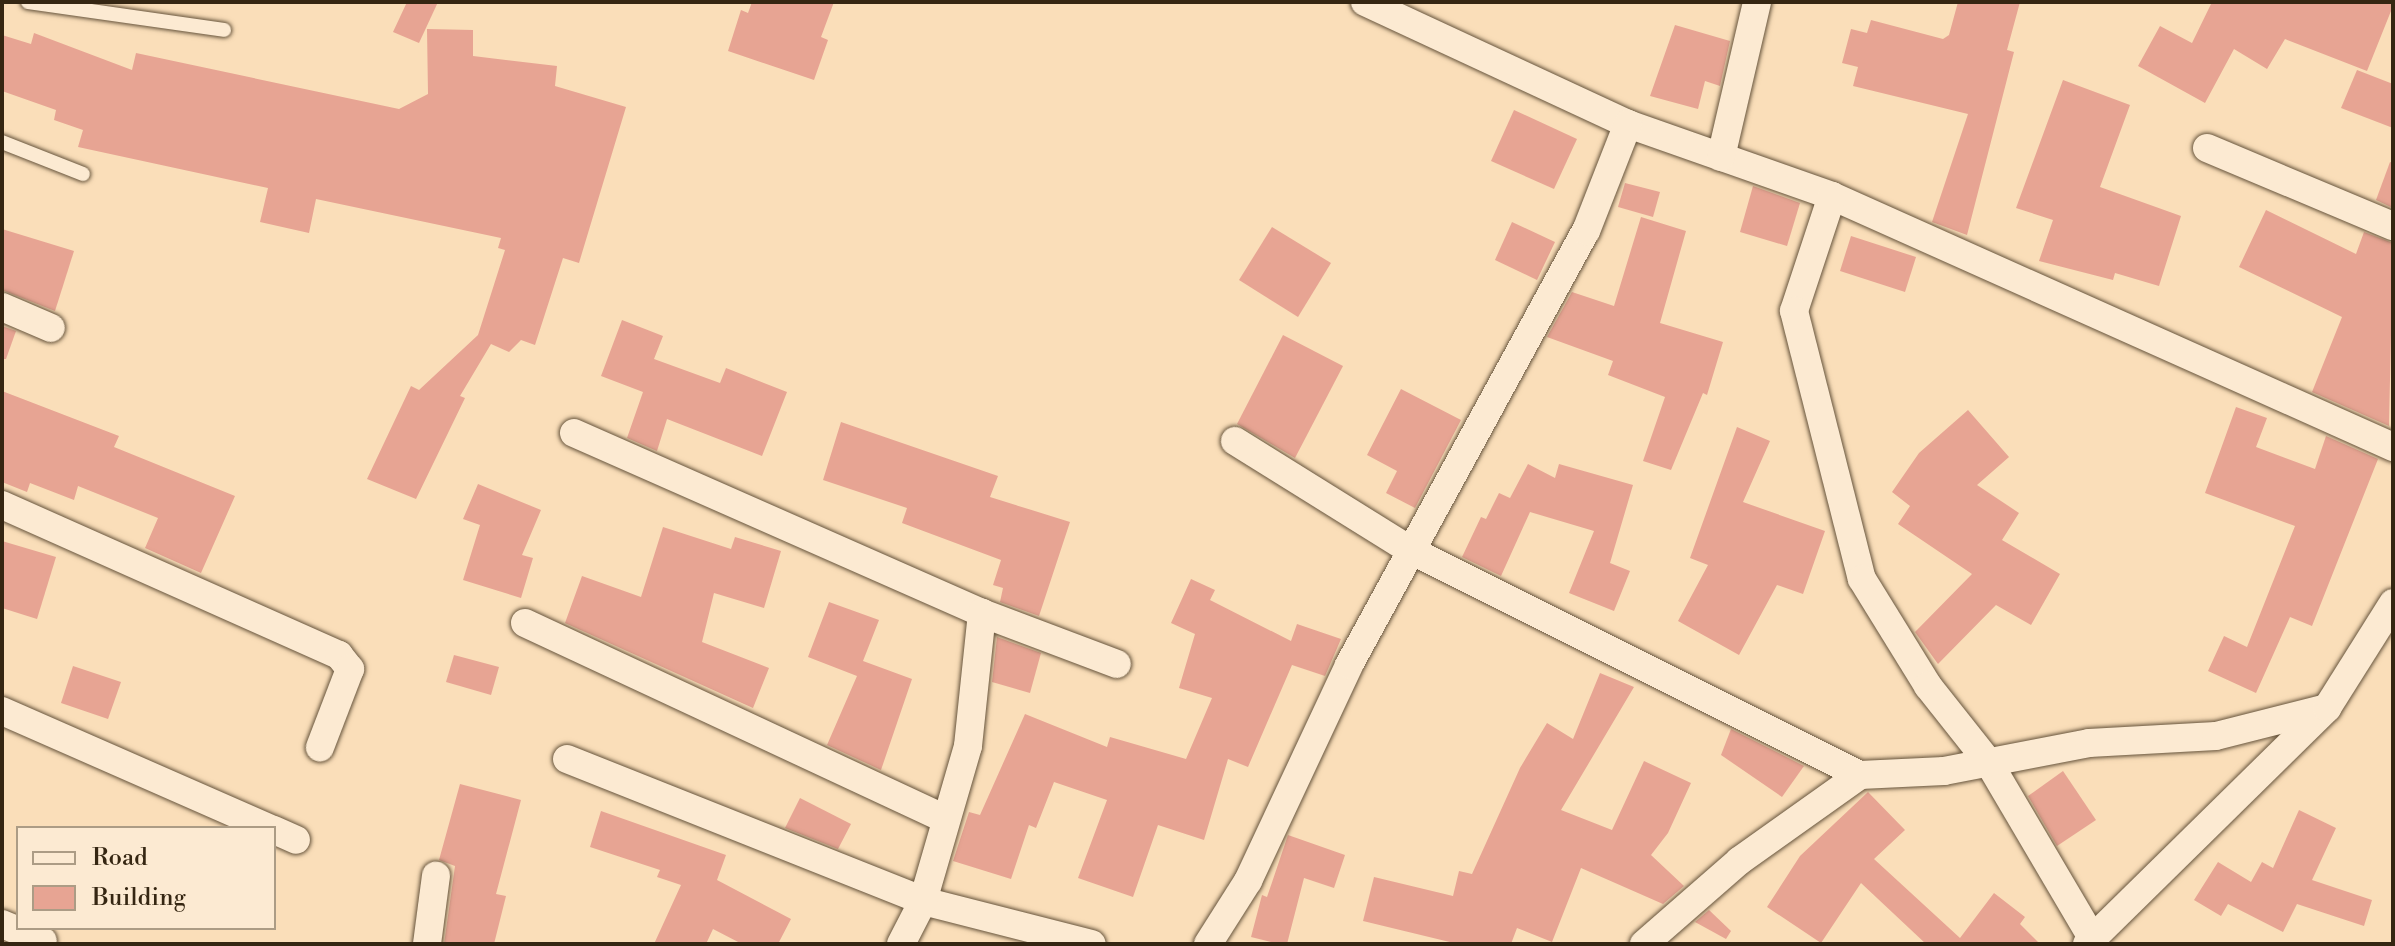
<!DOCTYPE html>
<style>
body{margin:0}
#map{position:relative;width:2395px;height:946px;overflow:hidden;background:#fadeb9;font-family:"Libre Bodoni",serif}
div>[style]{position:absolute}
.building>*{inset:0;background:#e7a493}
.roads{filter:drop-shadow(0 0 2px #66543c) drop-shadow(0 0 2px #66543c)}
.lane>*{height:14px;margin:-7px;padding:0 7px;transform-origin:7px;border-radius:7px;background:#fcead2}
.street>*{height:28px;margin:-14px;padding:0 14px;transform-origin:14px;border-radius:14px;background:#fcead2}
span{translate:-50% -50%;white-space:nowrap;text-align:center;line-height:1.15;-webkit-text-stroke:6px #fcead2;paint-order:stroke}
.frame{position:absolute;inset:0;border:4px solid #352612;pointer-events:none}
.legend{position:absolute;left:16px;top:826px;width:260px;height:104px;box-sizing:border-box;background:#fcead2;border:2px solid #ac9c85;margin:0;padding:10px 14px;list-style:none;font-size:24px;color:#352612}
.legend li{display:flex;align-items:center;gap:16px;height:40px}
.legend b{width:40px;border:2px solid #ac9c85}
</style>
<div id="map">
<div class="building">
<i style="clip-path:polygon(407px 2px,438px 2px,419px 43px,393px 32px)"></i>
<i style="clip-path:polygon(752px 2px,834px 2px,821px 37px,828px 40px,814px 80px,728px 51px,741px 10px,748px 13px)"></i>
<i style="clip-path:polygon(1958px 2px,2020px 2px,2007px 50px,2014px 52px,1967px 235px,1932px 222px,1968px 114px,1853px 86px,1858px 67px,1842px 63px,1851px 29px,1867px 33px,1871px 20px,1943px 39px,1949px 35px)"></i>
<i style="clip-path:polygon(2212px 2px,2393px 2px,2393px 6px,2367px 71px,2285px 39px,2267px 69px,2234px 49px,2205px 103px,2138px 66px,2160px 26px,2192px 43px)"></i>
<i style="clip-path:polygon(1675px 25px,1730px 41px,1720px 86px,1705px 81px,1698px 109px,1650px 96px)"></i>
<i style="clip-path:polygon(427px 29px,473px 30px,473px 56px,557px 66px,555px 86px,626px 107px,579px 263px,563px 258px,535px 345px,521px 340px,509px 352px,491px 344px,460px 396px,465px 398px,416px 499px,367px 479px,411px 386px,419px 390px,478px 335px,505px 250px,498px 248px,501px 238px,316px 199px,309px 233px,260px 222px,268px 188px,78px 147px,83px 130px,54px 120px,56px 110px,2px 91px,2px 35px,31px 44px,34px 33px,132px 70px,136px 53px,399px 109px,428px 94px)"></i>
<i style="clip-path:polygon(2357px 70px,2393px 84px,2393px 128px,2341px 108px)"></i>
<i style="clip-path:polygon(2063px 80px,2130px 105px,2100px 187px,2181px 216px,2159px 286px,2115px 273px,2113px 280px,2039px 261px,2053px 220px,2016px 208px)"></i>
<i style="clip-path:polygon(1514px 110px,1577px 139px,1554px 189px,1491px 161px)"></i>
<i style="clip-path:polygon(2390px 162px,2393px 163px,2393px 208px,2376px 200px)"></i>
<i style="clip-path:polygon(1625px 183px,1660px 192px,1653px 217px,1618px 207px)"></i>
<i style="clip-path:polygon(1753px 186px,1800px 203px,1787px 246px,1740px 232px)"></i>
<i style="clip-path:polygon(2266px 210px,2356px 254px,2364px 232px,2393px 243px,2389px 426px,2312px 392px,2342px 317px,2239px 267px)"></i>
<i style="clip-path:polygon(1641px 217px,1686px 231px,1660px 323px,1723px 342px,1707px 395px,1703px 393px,1671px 470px,1643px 461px,1665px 397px,1608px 375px,1613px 361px,1547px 337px,1572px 292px,1614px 306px)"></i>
<i style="clip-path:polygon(1512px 222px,1555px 242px,1537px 280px,1495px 260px)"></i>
<i style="clip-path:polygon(1272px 227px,1331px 263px,1298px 317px,1239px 280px)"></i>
<i style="clip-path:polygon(2px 229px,74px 251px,55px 311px,2px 290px)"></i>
<i style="clip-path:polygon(1851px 236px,1916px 257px,1905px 292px,1840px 271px)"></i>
<i style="clip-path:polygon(622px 320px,663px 336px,654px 359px,720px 383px,726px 368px,787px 392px,762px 456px,667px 419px,657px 451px,627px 438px,643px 392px,601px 376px)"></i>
<i style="clip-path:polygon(2px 326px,16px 331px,6px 359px,2px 359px)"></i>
<i style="clip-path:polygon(1283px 335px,1343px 366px,1295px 458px,1237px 424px)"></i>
<i style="clip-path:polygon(1401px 389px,1461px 420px,1415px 508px,1386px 493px,1397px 471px,1367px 455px)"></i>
<i style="clip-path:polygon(2px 391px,119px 436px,114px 447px,235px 496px,201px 573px,145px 548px,158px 518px,78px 486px,74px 500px,30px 483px,27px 492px,2px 482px)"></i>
<i style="clip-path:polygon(2236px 407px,2267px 418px,2256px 447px,2315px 469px,2326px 436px,2378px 459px,2312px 626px,2290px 617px,2256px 693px,2208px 671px,2224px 636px,2247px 647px,2295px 526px,2205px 493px)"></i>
<i style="clip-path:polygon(1968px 410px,2009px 457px,1977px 485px,2019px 513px,2002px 540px,2060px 574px,2031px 625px,1996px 605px,1938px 664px,1915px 632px,1972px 574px,1898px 524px,1910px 506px,1892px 492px,1919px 453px)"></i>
<i style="clip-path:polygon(841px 422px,998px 476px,990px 497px,1070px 522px,1039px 616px,1000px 602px,1003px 588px,993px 585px,1001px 560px,902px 523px,907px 508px,823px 480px)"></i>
<i style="clip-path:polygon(1737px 427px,1770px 441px,1743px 502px,1825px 531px,1803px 594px,1777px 585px,1739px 655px,1678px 621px,1708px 565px,1690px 558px)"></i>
<i style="clip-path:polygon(1528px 464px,1555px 478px,1559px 464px,1633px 485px,1610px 563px,1630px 571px,1614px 611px,1569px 593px,1594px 531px,1530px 512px,1501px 576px,1462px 557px,1481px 517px,1486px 519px,1499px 493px,1510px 498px)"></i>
<i style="clip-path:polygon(478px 484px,541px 510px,522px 555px,533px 558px,521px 598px,463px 580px,480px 525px,463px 519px)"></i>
<i style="clip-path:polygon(663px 527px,731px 549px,735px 537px,781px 551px,764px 608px,714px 593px,702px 642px,769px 668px,753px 708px,565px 623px,582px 576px,641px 597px)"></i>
<i style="clip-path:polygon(2px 541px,56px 557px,37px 619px,2px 608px)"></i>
<i style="clip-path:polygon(1191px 579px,1215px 590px,1210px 600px,1291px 641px,1297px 624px,1341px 639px,1325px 676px,1292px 665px,1248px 767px,1228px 759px,1204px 840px,1158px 825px,1133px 897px,1078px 878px,1107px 800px,1054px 782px,1036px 828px,1029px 825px,1011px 879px,953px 861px,969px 812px,980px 815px,1025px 714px,1107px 747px,1110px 737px,1186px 759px,1212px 698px,1179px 688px,1195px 634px,1171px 623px)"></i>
<i style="clip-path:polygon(829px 602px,879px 620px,863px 661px,912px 679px,881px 770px,827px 745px,857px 676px,808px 657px)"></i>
<i style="clip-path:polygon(997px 637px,1041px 653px,1030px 693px,992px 682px)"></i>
<i style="clip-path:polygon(454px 655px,499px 667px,491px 695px,446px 682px)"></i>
<i style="clip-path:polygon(73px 666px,121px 682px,108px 719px,61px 703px)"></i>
<i style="clip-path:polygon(1600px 673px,1634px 687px,1561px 810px,1612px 830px,1644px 761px,1691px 783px,1668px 833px,1651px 855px,1684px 886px,1663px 904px,1581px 868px,1552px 942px,1517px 928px,1511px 944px,1458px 944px,1363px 921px,1374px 877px,1453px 896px,1459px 871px,1472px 874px,1520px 768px,1547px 723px,1573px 739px)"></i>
<i style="clip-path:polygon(1731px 729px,1804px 766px,1782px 797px,1721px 755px)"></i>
<i style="clip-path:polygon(2063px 771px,2096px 820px,2057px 846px,2028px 796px)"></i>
<i style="clip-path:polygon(460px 784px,521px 800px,496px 894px,506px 896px,494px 944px,444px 944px,455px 866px,439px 860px)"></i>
<i style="clip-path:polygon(1868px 792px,1905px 830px,1874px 859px,1960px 938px,1994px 893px,2025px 917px,2020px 924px,2040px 944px,1926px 944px,1861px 883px,1821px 943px,1767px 907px,1800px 856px)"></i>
<i style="clip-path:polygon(800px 798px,851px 824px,838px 849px,785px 828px)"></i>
<i style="clip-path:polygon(2299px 810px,2336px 828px,2312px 880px,2372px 900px,2364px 926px,2297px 904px,2283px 932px,2228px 904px,2221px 916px,2194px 900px,2218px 862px,2251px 882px,2262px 862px,2273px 868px)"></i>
<i style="clip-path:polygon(601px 811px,726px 855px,717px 880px,791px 919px,778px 944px,742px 944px,713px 929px,706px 944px,654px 944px,681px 885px,657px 877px,660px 870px,590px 847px)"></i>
<i style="clip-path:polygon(1288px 835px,1345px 855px,1334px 888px,1304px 878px,1287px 944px,1279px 944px,1251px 937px,1262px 895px,1267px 897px)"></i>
<i style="clip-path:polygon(1709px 910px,1731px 931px,1726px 939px,1695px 922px)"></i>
</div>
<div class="roads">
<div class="lane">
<i style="left:28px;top:2px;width:198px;rotate:8.1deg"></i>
<i style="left:2px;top:142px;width:87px;rotate:21.6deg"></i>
</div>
<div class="street">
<i style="left:1365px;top:2px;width:290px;rotate:24.9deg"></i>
<i style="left:1628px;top:124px;width:216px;rotate:19.4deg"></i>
<i style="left:1832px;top:196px;width:615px;rotate:24.1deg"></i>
<i style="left:2207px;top:148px;width:202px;rotate:22.8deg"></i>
<i style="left:1721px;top:157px;width:159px;rotate:-76.9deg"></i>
<i style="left:1832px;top:196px;width:121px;rotate:108.3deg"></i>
<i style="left:1794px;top:311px;width:276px;rotate:75.8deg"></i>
<i style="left:1862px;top:579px;width:126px;rotate:58.3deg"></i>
<i style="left:1928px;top:686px;width:98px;rotate:51.6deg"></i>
<i style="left:1989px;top:763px;width:203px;rotate:59.5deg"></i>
<i style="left:2px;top:307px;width:53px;rotate:23.2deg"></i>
<i style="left:574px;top:433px;width:446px;rotate:23.8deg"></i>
<i style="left:982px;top:613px;width:144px;rotate:20.7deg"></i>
<i style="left:1235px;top:441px;width:208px;rotate:31.9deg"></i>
<i style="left:1412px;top:551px;width:501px;rotate:26.57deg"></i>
<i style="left:2px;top:505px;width:369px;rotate:24deg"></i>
<i style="left:339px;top:655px;width:18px;rotate:52deg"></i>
<i style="left:350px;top:669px;width:84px;rotate:111deg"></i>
<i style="left:525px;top:623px;width:462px;rotate:25deg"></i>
<i style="left:2px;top:711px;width:292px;rotate:23.7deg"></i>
<i style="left:567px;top:759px;width:383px;rotate:21.7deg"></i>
<i style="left:923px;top:901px;width:174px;rotate:14.3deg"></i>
<i style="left:274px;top:830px;width:24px;rotate:24deg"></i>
<i style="left:2px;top:924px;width:44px;rotate:22.5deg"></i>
<i style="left:427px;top:944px;width:69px;rotate:-82.5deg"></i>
<i style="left:901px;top:944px;width:48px;rotate:-62.9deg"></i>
<i style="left:923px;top:901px;width:161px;rotate:-73.8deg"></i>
<i style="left:968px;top:746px;width:134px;rotate:-84deg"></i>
<i style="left:1208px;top:944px;width:75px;rotate:-57.6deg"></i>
<i style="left:1248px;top:881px;width:238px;rotate:-64.9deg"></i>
<i style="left:1349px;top:665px;width:494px;rotate:-61.4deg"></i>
<i style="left:1586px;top:231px;width:115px;rotate:-68.6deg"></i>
<i style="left:1644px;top:944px;width:126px;rotate:-41.1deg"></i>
<i style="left:1739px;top:861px;width:148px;rotate:-35.4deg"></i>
<i style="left:1860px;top:775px;width:84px;rotate:-2.7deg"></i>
<i style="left:1944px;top:771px;width:148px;rotate:-10.9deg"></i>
<i style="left:2089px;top:743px;width:127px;rotate:-3.2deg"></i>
<i style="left:2216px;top:736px;width:114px;rotate:-14.2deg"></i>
<i style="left:2087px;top:944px;width:337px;rotate:-44.5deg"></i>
<i style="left:2327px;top:708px;width:124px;rotate:-57.8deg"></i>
</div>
</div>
<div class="frame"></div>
<ul class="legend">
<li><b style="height:10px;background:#fcead2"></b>Road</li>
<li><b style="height:22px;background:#e7a493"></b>Building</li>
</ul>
</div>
